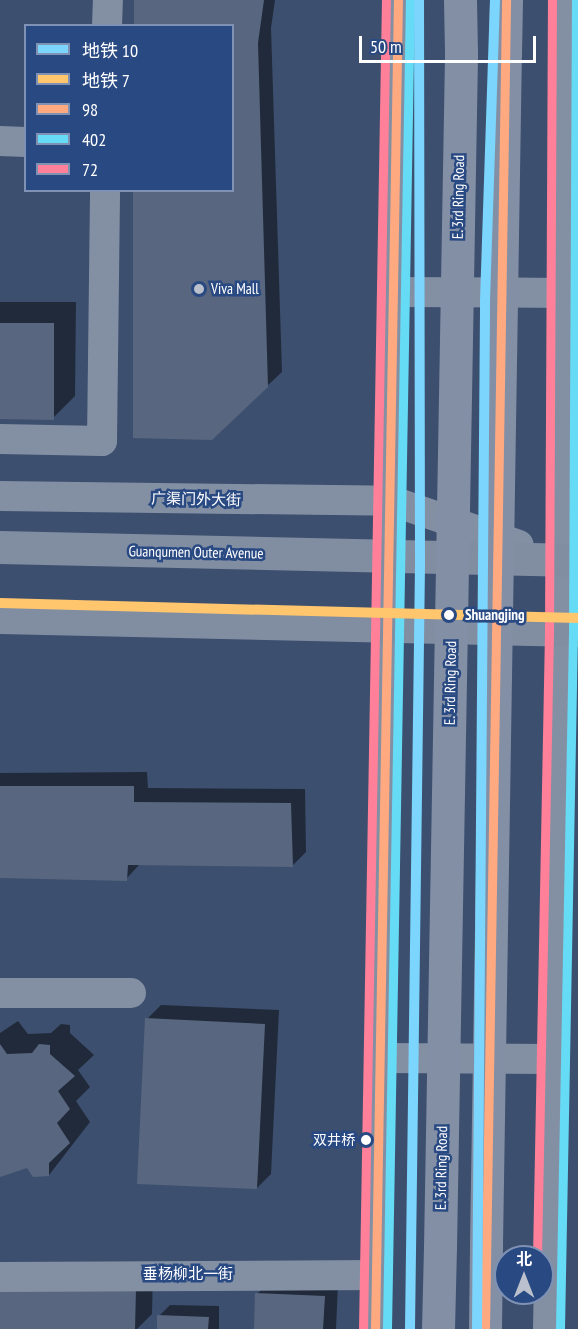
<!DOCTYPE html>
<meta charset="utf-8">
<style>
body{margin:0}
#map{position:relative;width:578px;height:1329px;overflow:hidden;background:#3d4f6e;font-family:"PT Sans Narrow","Noto Sans SC",sans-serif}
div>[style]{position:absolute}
.shadow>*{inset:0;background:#0007}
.building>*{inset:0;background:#58677f}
.minor>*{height:30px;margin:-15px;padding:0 15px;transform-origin:15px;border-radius:15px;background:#8390a4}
.major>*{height:33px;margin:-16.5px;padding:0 16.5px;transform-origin:16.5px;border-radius:16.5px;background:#818ea2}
.highway>*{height:33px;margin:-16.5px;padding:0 16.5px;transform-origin:16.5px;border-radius:16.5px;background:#838fa4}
.highway-bridge>*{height:33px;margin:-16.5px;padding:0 16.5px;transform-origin:16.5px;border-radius:16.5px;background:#838fa4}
.bus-1>*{height:9px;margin:-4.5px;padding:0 4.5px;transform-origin:4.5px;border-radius:4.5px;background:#ffa980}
.bus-2>*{height:9px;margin:-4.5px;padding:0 4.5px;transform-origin:4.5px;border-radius:4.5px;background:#66dbf5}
.bus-3>*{height:9px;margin:-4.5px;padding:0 4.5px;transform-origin:4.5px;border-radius:4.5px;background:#ff8098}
.metro-1>*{height:10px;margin:-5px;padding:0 5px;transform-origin:5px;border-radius:5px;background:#7bd5fc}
.metro-2>*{height:10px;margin:-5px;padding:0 5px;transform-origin:5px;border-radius:5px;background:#ffc66e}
.dots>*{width:16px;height:16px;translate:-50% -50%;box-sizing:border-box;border:3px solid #294982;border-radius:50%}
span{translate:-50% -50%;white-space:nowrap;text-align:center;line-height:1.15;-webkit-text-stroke:5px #294982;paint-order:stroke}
.bus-label{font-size:14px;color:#fff}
.right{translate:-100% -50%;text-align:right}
.street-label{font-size:15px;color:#fff}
.poi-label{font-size:15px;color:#fff}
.left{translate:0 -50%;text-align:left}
.stop-label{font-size:15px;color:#fff;font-weight:700}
.legend{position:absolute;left:24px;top:24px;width:210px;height:168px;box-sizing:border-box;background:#294982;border:2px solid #7f92b4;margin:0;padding:8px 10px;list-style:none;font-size:18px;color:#fff}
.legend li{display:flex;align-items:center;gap:12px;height:30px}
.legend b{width:30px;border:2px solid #7f92b4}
.north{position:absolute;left:494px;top:1245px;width:60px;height:60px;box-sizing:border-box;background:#294982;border:2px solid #7f92b4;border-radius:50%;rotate:0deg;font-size:16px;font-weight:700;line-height:24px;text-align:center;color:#fff}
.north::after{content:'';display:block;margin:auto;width:21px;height:27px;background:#bbc1cc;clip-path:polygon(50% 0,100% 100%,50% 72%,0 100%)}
.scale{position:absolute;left:359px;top:36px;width:177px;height:27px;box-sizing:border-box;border:3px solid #fff;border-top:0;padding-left:8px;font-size:18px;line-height:21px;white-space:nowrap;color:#fff;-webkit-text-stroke:4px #294982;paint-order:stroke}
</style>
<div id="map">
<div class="shadow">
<i style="clip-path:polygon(135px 0,275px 0,271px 28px,282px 372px,267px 386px,232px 190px,232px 26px)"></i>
<i style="clip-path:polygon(0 302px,76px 302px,75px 396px,53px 418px,0 418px)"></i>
<i style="clip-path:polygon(147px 772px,148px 788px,305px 789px,306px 852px,292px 866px,140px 864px,126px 879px,0 877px,0 773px)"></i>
<i style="clip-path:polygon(161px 1005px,279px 1010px,271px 1174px,257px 1188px,147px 1019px)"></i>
<i style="clip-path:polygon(18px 1021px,28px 1034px,51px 1033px,61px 1024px,70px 1025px,70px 1033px,94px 1055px,78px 1070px,90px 1087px,76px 1101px,90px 1122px,49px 1175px,28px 1167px,0 1176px,0 1033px)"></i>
<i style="clip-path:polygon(153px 1271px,152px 1314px,137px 1329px,0 1329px)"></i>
<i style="clip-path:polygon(271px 1280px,338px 1283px,336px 1329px,256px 1329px,257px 1294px)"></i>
<i style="clip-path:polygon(170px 1305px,219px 1306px,219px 1329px,159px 1329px,159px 1316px)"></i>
</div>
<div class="building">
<i style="clip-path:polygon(134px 0,264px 0,258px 43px,268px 387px,212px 440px,133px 438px,133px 190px,232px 190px,232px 26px,134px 26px)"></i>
<i style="clip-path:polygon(0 323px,54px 323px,54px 420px,0 419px)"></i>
<i style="clip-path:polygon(0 786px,134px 786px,134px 802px,291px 803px,293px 867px,128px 865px,127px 881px,0 878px)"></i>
<i style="clip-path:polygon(145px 1018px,265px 1024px,257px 1189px,137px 1184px)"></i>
<i style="clip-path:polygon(0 1044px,7px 1054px,32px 1053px,39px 1044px,50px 1045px,50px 1054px,75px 1076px,58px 1091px,70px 1109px,57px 1123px,70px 1143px,49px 1163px,49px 1176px,33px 1177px,27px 1168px,0 1177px)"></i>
<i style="clip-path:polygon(0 1289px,136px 1289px,135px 1329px,0 1329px)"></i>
<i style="clip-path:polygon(255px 1293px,325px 1296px,323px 1329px,254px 1329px)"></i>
<i style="clip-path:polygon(157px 1315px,209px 1317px,208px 1329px,157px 1329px)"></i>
</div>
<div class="minor">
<i style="left:107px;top:26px;width:26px;rotate:-88deg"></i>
<i style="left:0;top:141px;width:26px;rotate:2deg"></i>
<i style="left:393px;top:292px;width:170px;rotate:0.3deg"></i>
<i style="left:0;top:439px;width:102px;rotate:1.1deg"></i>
<i style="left:102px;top:441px;width:251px;rotate:-89.3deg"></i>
<i style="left:0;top:496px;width:392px;rotate:0.7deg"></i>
<i style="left:392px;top:501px;width:134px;rotate:19.1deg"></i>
<i style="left:0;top:993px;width:131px"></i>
<i style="left:380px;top:1058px;width:173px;rotate:0.3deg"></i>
<i style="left:0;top:1277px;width:376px;rotate:-0.3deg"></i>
<i style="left:375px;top:1329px;width:1329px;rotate:-89.01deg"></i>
<i style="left:548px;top:1329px;width:699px;rotate:-88.93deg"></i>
<i style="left:561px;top:630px;width:630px;rotate:-89.73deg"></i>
</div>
<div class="major">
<i style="left:0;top:547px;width:578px;rotate:1.29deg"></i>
<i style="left:0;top:617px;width:578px;rotate:1.29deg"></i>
</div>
<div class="highway">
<i style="left:460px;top:0;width:52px;rotate:88.9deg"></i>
<i style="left:505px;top:53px;width:53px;rotate:-88.9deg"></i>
<i style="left:438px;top:1329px;width:82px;rotate:-88.6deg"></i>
<i style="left:485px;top:1329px;width:85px;rotate:-89.3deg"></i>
</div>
<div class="highway-bridge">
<i style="left:486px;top:1244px;width:1191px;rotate:-89.09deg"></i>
<i style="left:440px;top:1247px;width:1195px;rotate:-88.99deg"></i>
</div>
<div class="bus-1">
<i style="left:375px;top:1329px;width:1329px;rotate:-89.01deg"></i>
<i style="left:485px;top:1329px;width:1329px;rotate:-89.09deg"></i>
</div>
<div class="bus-2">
<i style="left:387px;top:1329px;width:1329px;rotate:-89.01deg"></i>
<i style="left:560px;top:1329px;width:699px;rotate:-88.93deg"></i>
<i style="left:573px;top:630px;width:630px;rotate:-89.73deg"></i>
</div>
<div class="bus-3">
<i style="left:537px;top:1257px;width:627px;rotate:-88.9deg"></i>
<i style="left:549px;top:630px;width:630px;rotate:-89.73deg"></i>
<i style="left:363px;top:1329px;width:1329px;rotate:-89.01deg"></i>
</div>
<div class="metro-1">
<i style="left:410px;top:1329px;width:769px;rotate:-89.25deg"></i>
<i style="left:420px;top:560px;width:560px;rotate:-90.1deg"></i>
<i style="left:477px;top:1329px;width:1028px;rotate:-89.55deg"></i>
<i style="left:485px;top:301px;width:301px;rotate:-88.1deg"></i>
</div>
<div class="metro-2">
<i style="left:0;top:603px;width:578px;rotate:1.49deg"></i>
</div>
<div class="dots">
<i style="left:199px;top:289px;background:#bbc1cc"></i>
<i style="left:449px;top:615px;background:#fff"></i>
<i style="left:366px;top:1140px;background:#fff"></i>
</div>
<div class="bus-label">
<span class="right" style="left:355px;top:1140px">双井桥</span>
</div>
<div class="street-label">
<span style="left:458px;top:197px;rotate:-89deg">E. 3rd Ring Road</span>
<span style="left:196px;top:499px;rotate:1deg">广渠门外大街</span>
<span style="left:196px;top:552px;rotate:1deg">Guanqumen Outer Avenue</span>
<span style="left:450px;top:683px;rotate:-89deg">E. 3rd Ring Road</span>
<span style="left:441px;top:1168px;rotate:-89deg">E. 3rd Ring Road</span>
<span style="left:188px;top:1274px">垂杨柳北一街</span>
</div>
<div class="poi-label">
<span class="left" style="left:211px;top:289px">Viva Mall</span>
</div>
<div class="stop-label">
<span class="left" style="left:465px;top:615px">Shuangjing</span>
</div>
<ul class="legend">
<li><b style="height:8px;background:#7bd5fc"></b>地铁 10</li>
<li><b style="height:8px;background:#ffc66e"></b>地铁 7</li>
<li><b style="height:8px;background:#ffa980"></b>98</li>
<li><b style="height:8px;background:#66dbf5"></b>402</li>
<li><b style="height:8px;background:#ff8098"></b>72</li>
</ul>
<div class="north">北</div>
<div class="scale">50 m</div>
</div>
